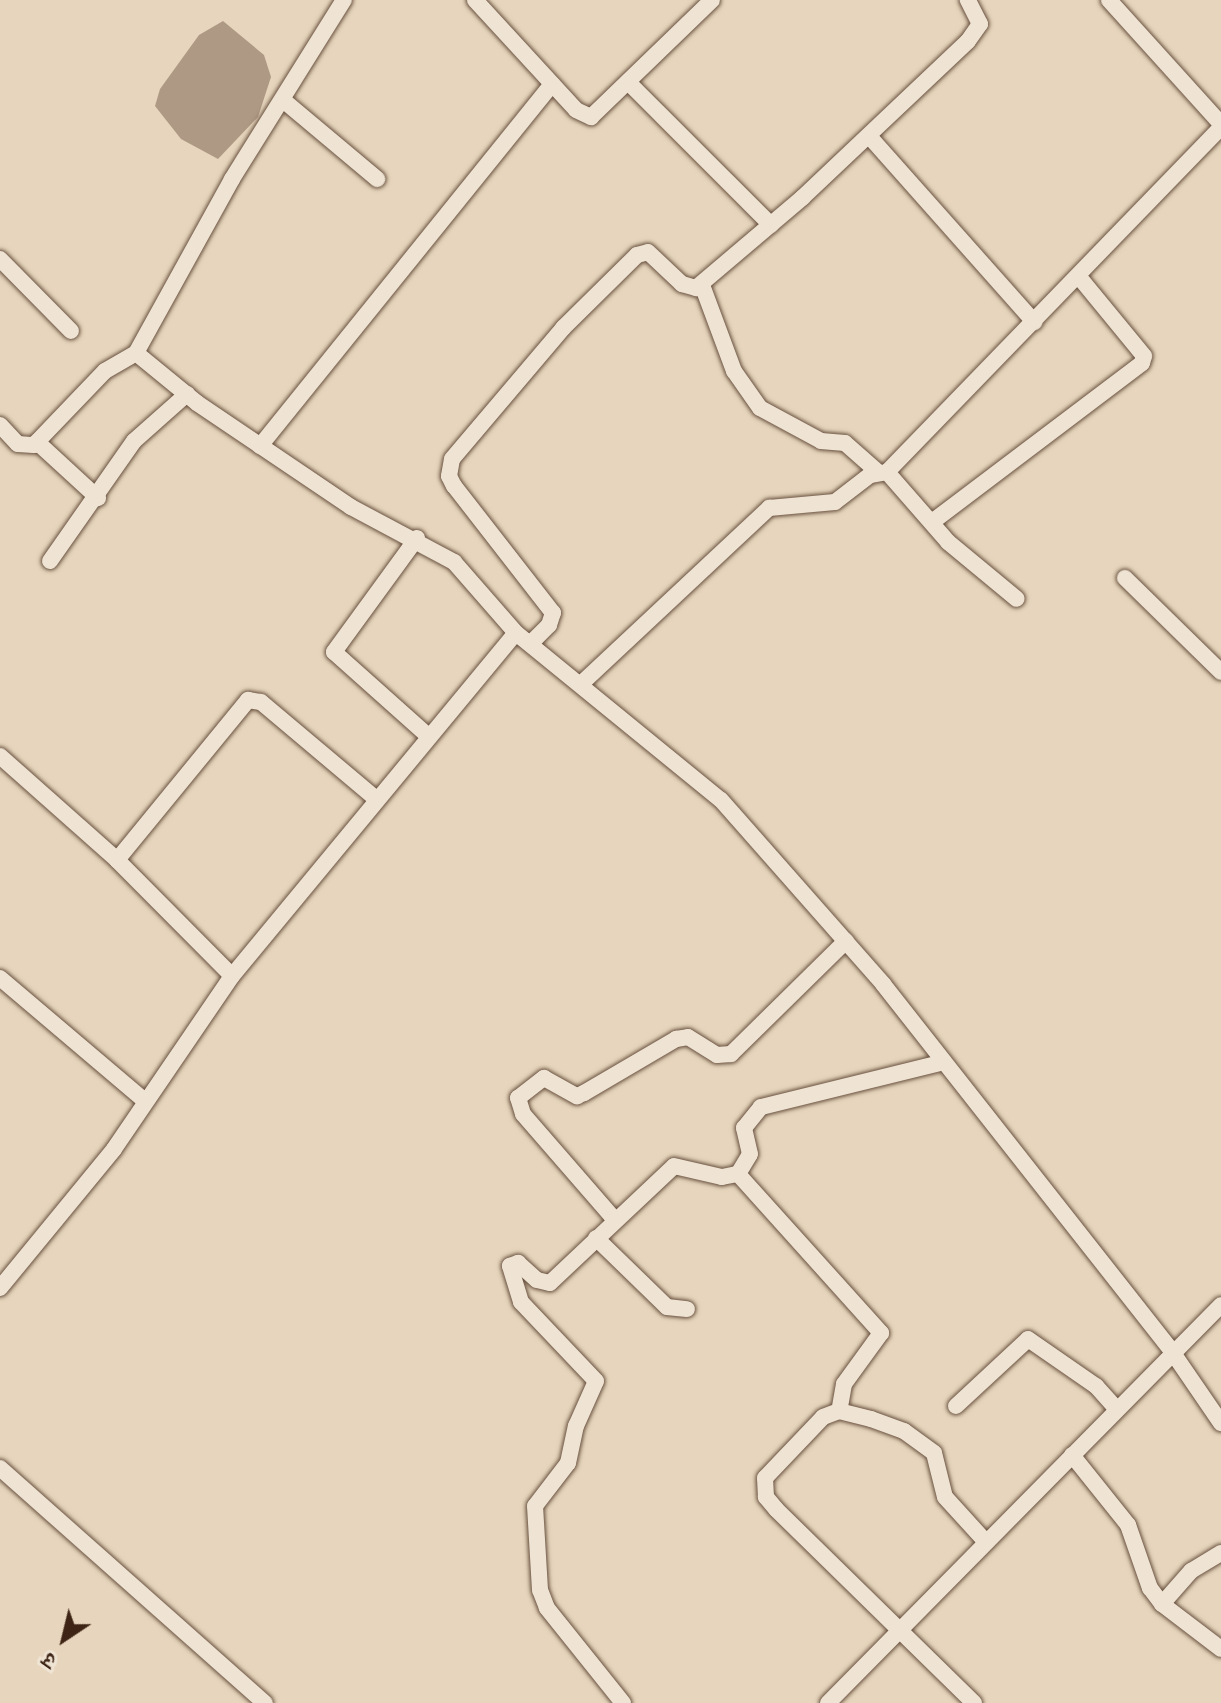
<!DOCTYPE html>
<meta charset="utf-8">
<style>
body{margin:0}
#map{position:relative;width:1221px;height:1703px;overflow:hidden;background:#e7d6bd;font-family:Vollkorn,"Noto Serif Devanagari",serif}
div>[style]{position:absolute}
.water>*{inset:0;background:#ae9984}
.roads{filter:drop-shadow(0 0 2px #68503e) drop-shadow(0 0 2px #68503e)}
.minor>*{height:16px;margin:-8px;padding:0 8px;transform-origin:8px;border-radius:8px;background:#efe4d4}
span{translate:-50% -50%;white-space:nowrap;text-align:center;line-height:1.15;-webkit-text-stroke:6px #efe4d4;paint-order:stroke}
.north{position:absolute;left:24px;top:1599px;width:80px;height:80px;-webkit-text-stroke:6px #efe4d4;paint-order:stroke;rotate:215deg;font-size:22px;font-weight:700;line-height:32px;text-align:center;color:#3e2414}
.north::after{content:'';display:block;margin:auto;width:28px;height:36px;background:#3e2414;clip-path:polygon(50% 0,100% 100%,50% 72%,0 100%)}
</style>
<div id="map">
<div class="water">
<i style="clip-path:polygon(223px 21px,264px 55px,271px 77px,258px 117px,218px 159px,181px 139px,155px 106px,160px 89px,199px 35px)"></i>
</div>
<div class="roads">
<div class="minor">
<i style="left:475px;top:0;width:149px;rotate:47.4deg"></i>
<i style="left:576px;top:110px;width:17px;rotate:25deg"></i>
<i style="left:591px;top:117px;width:168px;rotate:-44deg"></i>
<i style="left:1109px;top:0;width:167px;rotate:47.9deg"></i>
<i style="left:628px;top:82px;width:202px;rotate:45deg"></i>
<i style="left:283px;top:100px;width:123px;rotate:40deg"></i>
<i style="left:869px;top:136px;width:249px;rotate:48.4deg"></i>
<i style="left:0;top:259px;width:101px;rotate:45.4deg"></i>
<i style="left:702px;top:285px;width:92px;rotate:69.6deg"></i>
<i style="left:734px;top:371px;width:45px;rotate:54.9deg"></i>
<i style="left:760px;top:408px;width:69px;rotate:28.4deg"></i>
<i style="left:821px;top:441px;width:24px;rotate:5deg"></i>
<i style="left:845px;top:443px;width:45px;rotate:41.4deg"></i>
<i style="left:136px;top:353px;width:199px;rotate:-61.1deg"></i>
<i style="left:232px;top:179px;width:211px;rotate:-58deg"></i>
<i style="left:0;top:425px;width:26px;rotate:47deg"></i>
<i style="left:18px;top:444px;width:16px;rotate:4deg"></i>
<i style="left:34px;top:445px;width:103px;rotate:-46.2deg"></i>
<i style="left:105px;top:371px;width:36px;rotate:-30deg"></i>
<i style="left:136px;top:353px;width:79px;rotate:39.3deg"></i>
<i style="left:197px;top:403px;width:186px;rotate:34deg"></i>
<i style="left:351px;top:507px;width:117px;rotate:28.1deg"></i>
<i style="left:454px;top:562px;width:94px;rotate:48.9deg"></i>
<i style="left:516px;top:633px;width:264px;rotate:39.2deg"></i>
<i style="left:721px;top:800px;width:245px;rotate:48.6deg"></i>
<i style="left:883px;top:984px;width:469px;rotate:51.8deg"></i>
<i style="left:1173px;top:1353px;width:85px;rotate:55.6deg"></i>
<i style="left:37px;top:442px;width:83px;rotate:42.6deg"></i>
<i style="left:260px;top:446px;width:465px;rotate:-51.1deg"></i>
<i style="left:887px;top:472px;width:93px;rotate:48.9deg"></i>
<i style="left:948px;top:542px;width:89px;rotate:39.6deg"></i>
<i style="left:932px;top:522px;width:263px;rotate:-37.1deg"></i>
<i style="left:1142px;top:363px;width:7px;rotate:-74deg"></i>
<i style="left:1144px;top:356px;width:102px;rotate:-129.4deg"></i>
<i style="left:417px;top:538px;width:141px;rotate:126.1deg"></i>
<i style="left:334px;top:652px;width:125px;rotate:41.7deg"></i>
<i style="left:50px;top:561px;width:146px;rotate:-55deg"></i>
<i style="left:134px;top:441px;width:71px;rotate:-41.6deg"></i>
<i style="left:1125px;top:578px;width:134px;rotate:44.4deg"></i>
<i style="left:530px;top:644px;width:27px;rotate:-45deg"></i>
<i style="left:549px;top:625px;width:13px;rotate:-72deg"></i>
<i style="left:553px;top:613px;width:161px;rotate:-127.9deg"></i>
<i style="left:454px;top:486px;width:11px;rotate:-117deg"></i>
<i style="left:449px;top:476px;width:17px;rotate:-80deg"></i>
<i style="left:452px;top:459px;width:172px;rotate:-49.7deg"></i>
<i style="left:563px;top:328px;width:104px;rotate:-44.6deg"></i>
<i style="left:637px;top:255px;width:11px;rotate:-15deg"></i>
<i style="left:648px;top:252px;width:47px;rotate:43.3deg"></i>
<i style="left:682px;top:284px;width:15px;rotate:16deg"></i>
<i style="left:696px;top:288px;width:139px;rotate:-40.3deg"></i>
<i style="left:802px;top:198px;width:228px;rotate:-43.4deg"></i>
<i style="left:968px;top:41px;width:21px;rotate:-55deg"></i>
<i style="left:980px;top:24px;width:27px;rotate:-117deg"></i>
<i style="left:581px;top:684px;width:258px;rotate:-43.1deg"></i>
<i style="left:769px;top:508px;width:66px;rotate:-5.2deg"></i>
<i style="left:835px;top:502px;width:44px;rotate:-37.6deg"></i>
<i style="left:870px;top:475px;width:17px;rotate:-10deg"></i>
<i style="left:887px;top:472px;width:480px;rotate:-45.9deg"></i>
<i style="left:0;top:756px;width:157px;rotate:41.6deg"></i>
<i style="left:117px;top:860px;width:163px;rotate:45.2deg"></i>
<i style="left:117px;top:860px;width:207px;rotate:-50.7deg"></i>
<i style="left:248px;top:700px;width:13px;rotate:9deg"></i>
<i style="left:261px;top:702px;width:149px;rotate:40.1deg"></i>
<i style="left:0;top:978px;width:189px;rotate:40.3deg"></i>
<i style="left:738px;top:1174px;width:214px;rotate:48deg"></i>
<i style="left:881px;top:1333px;width:63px;rotate:126deg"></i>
<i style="left:844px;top:1384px;width:27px;rotate:100deg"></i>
<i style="left:615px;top:1220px;width:140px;rotate:-131deg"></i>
<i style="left:523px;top:1114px;width:17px;rotate:-107deg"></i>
<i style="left:518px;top:1098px;width:33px;rotate:-38deg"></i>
<i style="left:544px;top:1078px;width:38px;rotate:29deg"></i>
<i style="left:577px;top:1096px;width:8px;rotate:-23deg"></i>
<i style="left:584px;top:1093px;width:107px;rotate:-30.4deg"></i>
<i style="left:676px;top:1039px;width:12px;rotate:-9deg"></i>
<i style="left:688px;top:1037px;width:34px;rotate:32deg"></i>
<i style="left:717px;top:1055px;width:14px;rotate:-4deg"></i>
<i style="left:731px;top:1054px;width:161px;rotate:-44.5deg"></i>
<i style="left:596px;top:1238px;width:99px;rotate:44.2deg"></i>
<i style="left:667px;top:1307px;width:20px;rotate:6deg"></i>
<i style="left:0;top:1288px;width:180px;rotate:-50.6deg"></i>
<i style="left:114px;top:1149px;width:209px;rotate:-55.7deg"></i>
<i style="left:232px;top:976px;width:445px;rotate:-50.4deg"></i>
<i style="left:956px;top:1406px;width:98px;rotate:-42.9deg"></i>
<i style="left:1028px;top:1339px;width:83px;rotate:34.7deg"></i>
<i style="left:1096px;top:1386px;width:31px;rotate:48deg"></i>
<i style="left:1072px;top:1455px;width:90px;rotate:51.3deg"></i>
<i style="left:1128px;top:1525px;width:67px;rotate:70.8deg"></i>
<i style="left:1150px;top:1588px;width:20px;rotate:53deg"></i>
<i style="left:1162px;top:1604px;width:74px;rotate:37.3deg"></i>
<i style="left:0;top:1468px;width:354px;rotate:41.6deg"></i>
<i style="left:1162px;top:1604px;width:44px;rotate:-48.7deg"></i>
<i style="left:1191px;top:1571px;width:35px;rotate:-31deg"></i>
<i style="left:623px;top:1703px;width:122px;rotate:-128.7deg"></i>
<i style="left:547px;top:1608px;width:19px;rotate:-111deg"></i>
<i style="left:540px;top:1590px;width:84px;rotate:-93.4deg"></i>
<i style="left:535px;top:1506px;width:54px;rotate:-52.5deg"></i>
<i style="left:568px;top:1463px;width:38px;rotate:-78deg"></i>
<i style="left:576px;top:1426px;width:49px;rotate:-66deg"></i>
<i style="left:596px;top:1381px;width:109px;rotate:-133.5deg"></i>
<i style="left:521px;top:1302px;width:38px;rotate:-107deg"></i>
<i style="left:510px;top:1266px;width:9px;rotate:-21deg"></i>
<i style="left:518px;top:1263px;width:25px;rotate:42deg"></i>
<i style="left:537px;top:1280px;width:13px;rotate:13deg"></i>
<i style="left:550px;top:1283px;width:170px;rotate:-43.3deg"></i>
<i style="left:674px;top:1166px;width:49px;rotate:12.9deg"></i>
<i style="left:722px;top:1177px;width:16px;rotate:-11deg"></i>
<i style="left:738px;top:1174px;width:23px;rotate:-59deg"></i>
<i style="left:750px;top:1154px;width:27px;rotate:-103deg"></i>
<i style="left:744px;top:1128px;width:27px;rotate:-51deg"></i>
<i style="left:761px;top:1107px;width:188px;rotate:-13.8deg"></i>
<i style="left:828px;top:1703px;width:559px;rotate:-45.36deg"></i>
<i style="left:974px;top:1703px;width:277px;rotate:-135.6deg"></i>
<i style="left:776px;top:1509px;width:16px;rotate:-130deg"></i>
<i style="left:766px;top:1497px;width:19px;rotate:-93deg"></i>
<i style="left:765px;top:1478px;width:84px;rotate:-46.4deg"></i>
<i style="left:823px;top:1417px;width:17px;rotate:-21deg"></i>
<i style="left:839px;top:1411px;width:33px;rotate:14deg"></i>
<i style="left:871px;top:1419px;width:35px;rotate:20deg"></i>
<i style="left:904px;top:1431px;width:37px;rotate:36deg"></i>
<i style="left:934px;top:1453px;width:45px;rotate:76deg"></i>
<i style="left:945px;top:1497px;width:61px;rotate:47.7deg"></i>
</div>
</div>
<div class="north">उ</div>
</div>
